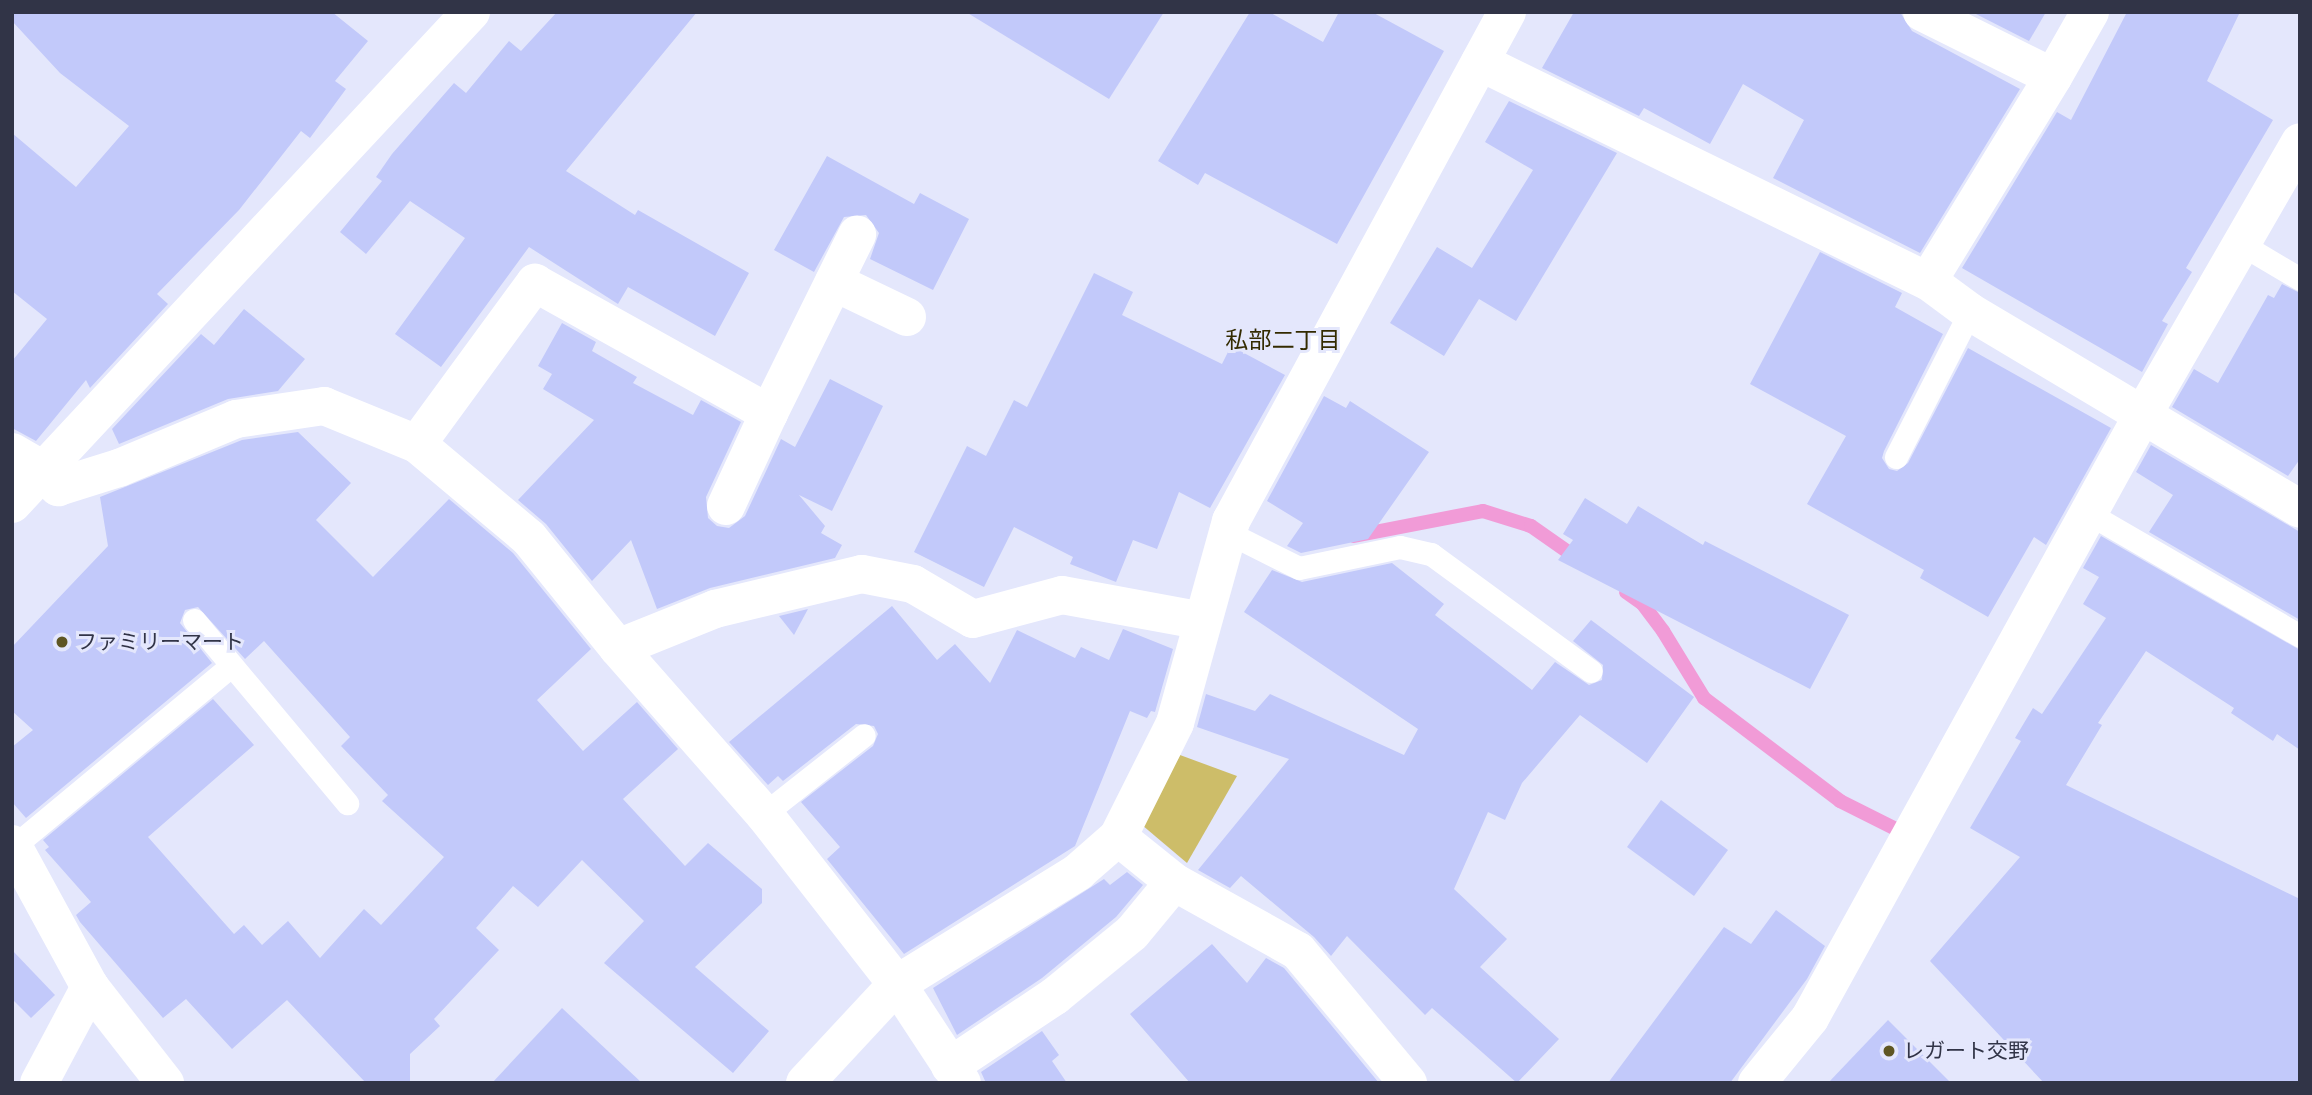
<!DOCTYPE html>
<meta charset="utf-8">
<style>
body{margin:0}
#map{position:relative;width:2312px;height:1095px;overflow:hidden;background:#e4e7fc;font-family:"DM Sans","Noto Sans JP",sans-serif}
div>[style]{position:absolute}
.green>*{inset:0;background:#cdbd69}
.stream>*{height:14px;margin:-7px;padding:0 7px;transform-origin:7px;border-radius:7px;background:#f19bd7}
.building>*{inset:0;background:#c2c9fa}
.service>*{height:23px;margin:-11.5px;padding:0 11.5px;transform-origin:11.5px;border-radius:11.5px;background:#fff}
.minor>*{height:38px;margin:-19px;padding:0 19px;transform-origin:19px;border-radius:19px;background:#fff}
.tertiary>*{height:38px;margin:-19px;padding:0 19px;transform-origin:19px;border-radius:19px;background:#fff}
.dots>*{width:19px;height:19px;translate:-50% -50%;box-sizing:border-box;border:4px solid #e4e7fc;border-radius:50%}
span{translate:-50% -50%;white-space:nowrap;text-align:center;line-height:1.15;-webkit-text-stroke:6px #e4e7fc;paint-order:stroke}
.poi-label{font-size:21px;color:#313447}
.left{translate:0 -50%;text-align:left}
.neighbourhood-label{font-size:23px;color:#332b00}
.frame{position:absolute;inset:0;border:14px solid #313447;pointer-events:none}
</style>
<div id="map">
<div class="green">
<i style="clip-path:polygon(1180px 755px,1237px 776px,1187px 863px,1142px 825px)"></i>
</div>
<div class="stream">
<i style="left:1354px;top:536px;width:131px;rotate:-11deg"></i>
<i style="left:1483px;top:511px;width:50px;rotate:17.4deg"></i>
<i style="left:1531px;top:526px;width:61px;rotate:35deg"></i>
<i style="left:1626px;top:592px;width:19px;rotate:35deg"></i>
<i style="left:1642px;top:603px;width:35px;rotate:53deg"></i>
<i style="left:1663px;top:631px;width:79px;rotate:58.5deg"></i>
<i style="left:1704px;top:698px;width:171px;rotate:37.1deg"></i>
<i style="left:1840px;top:801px;width:63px;rotate:26.6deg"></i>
</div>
<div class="building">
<i style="clip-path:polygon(12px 12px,332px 12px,368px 41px,335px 81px,346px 89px,310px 138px,301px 131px,239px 210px,157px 294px,168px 304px,90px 388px,86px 380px,36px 441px,12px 428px,12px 361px,47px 319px,12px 291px,12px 133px,76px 187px,129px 126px,60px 73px,12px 21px)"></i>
<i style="clip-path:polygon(557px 12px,697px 12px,566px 171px,635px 215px,638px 210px,749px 273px,715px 336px,628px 287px,618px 304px,529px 247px,441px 367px,395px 334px,465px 238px,410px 201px,366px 254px,340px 232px,382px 181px,376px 177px,392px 154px,454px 83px,466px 93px,509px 41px,521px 51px)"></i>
<i style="clip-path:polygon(966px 12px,1164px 12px,1109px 99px)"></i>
<i style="clip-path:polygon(1250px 12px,1269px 12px,1323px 42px,1339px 12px,1372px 12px,1444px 51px,1337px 244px,1205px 173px,1198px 185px,1158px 161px)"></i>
<i style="clip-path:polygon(1574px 12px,1900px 12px,1912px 31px,2020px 89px,1920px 253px,1773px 178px,1804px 120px,1743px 84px,1710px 144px,1644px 108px,1639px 116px,1542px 68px)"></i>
<i style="clip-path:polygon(1972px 12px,2046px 12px,2029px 41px)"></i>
<i style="clip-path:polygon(2127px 12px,2240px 12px,2207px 81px,2273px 120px,2186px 268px,2192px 272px,2162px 321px,2168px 324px,2142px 372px,1962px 268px,2057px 112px,2071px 120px)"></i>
<i style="clip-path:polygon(1509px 101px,1617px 153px,1516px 321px,1479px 299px,1444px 356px,1390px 323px,1437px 247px,1472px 268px,1533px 170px,1485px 142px)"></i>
<i style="clip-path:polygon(827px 156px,914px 204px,920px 193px,969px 219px,933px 290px,870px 259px,879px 233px,866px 215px,844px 217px,814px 272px,774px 250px)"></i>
<i style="clip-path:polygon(1820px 252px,1902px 293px,1895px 307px,1943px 334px,1884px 451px,1882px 458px,1889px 469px,1897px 471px,1908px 463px,1968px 348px,2111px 428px,2046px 545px,2034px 537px,1988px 617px,1920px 578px,1924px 570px,1807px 504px,1846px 436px,1750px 384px)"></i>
<i style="clip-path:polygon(1094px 273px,1133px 292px,1122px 315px,1222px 364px,1231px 346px,1285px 375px,1210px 508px,1179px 492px,1157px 549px,1133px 540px,1116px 582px,1070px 564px,1073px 557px,1014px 527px,984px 587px,914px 552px,967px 446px,986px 456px,1014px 400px,1027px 407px)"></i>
<i style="clip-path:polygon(2282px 284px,2300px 293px,2300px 459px,2288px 476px,2172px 407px,2194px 369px,2218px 383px,2268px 295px,2274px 298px)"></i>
<i style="clip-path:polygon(244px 309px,305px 359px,278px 391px,228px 399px,119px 444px,112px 429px,201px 334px,214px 345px)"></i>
<i style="clip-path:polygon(562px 323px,596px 342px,592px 351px,637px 377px,633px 383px,693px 415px,701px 400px,741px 422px,706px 497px,708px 518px,717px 526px,729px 528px,745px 516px,781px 439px,795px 447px,830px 379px,883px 406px,832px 511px,799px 495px,825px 526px,821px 533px,842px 545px,835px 558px,710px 588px,657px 609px,631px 540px,592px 581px,546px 524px,518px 500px,594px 420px,543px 389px,552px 374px,538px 366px)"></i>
<i style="clip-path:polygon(1324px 396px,1346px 408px,1350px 401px,1429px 452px,1368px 539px,1301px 553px,1287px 546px,1303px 523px,1267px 501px)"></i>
<i style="clip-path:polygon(298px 432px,351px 483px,316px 520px,373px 577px,449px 499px,513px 553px,591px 649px,537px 700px,583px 751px,637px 702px,678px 749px,623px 799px,685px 866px,708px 843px,762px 889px,762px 903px,695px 967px,769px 1031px,733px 1073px,604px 963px,644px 921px,582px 860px,538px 907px,513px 886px,476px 928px,499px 950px,434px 1019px,440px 1026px,410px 1054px,410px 1083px,366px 1083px,287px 1000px,232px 1049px,186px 999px,163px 1018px,80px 922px,76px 915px,91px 902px,45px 850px,49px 847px,43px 840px,213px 699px,254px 745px,148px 837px,234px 934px,244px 925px,262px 945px,288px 921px,320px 958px,364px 909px,381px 925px,444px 857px,382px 801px,388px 795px,341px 746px,350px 737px,264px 641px,245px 659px,198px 607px,185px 610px,180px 623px,212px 663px,26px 818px,12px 802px,12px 747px,33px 730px,12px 711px,12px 647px,108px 546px,100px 497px,242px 440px)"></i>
<i style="clip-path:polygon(2151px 445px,2300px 532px,2300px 620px,2149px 532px,2173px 495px,2136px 472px)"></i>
<i style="clip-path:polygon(1585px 498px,1627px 524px,1638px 506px,1703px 545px,1705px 541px,1849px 615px,1810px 689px,1558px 560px,1573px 540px,1563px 534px)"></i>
<i style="clip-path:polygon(2101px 536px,2300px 650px,2300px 750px,2277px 734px,2273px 741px,2231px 713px,2234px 708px,2146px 651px,2098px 723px,2102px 725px,2066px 785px,2300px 899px,2300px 1083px,2044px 1083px,1930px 961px,2020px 857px,1970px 828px,2021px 741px,2015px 738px,2033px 708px,2042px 714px,2106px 618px,2083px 604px,2099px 577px,2083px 568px)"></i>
<i style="clip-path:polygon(1392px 563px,1444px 604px,1435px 615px,1532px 690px,1555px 662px,1589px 685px,1602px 680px,1603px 665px,1573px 641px,1591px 620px,1694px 697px,1647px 763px,1580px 715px,1522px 783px,1505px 820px,1488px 812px,1454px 889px,1507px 939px,1480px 967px,1559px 1039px,1517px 1083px,1432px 1008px,1425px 1015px,1347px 936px,1331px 956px,1314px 937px,1241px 876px,1230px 888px,1198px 870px,1289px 759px,1197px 727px,1206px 694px,1255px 711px,1270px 694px,1404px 755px,1418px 729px,1244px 612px,1272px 570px,1302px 582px)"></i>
<i style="clip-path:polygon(892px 606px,937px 660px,955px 644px,990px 683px,1017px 630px,1075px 658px,1081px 647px,1109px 660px,1123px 629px,1173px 649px,1155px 712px,1151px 711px,1147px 718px,1130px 711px,1075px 846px,904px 954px,827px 859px,840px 847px,801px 802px,873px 746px,878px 734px,874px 726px,856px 724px,783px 781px,778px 776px,768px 785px,729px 742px)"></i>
<i style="clip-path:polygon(808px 609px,794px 635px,779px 616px)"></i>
<i style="clip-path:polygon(1661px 800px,1728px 850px,1694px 896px,1627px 847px)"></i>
<i style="clip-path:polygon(1127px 872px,1143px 885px,1116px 917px,1042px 978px,957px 1035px,933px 988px,1104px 879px,1110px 885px)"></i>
<i style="clip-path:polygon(1776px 910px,1825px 946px,1807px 979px,1730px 1083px,1608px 1083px,1724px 927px,1751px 944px)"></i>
<i style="clip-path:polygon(1212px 944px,1247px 983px,1266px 958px,1284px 968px,1379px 1083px,1190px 1083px,1130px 1014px)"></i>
<i style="clip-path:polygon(12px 950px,55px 995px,31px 1018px,12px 999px)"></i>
<i style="clip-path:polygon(562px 1008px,642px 1083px,492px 1083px)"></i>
<i style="clip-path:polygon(1888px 1020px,1951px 1083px,1828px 1083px)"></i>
<i style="clip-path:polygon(1042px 1031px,1059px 1055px,1052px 1061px,1067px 1083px,986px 1083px,981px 1072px)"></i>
</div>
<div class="service">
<i style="left:2241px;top:244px;width:69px;rotate:30.7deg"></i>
<i style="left:1896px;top:457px;width:163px;rotate:-63deg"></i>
<i style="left:2088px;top:513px;width:245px;rotate:30.1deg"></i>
<i style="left:1227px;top:532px;width:80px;rotate:26.6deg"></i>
<i style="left:1299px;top:568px;width:103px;rotate:-11.7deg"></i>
<i style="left:1400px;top:547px;width:32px;rotate:13deg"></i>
<i style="left:1431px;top:554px;width:198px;rotate:36.2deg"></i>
<i style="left:194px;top:620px;width:239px;rotate:50.1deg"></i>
<i style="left:764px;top:814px;width:127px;rotate:-38.3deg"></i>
<i style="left:14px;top:846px;width:282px;rotate:-39.7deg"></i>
</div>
<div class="minor">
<i style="left:1922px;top:12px;width:146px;rotate:26.4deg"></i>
<i style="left:2053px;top:77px;width:239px;rotate:121.5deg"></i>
<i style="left:1480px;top:62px;width:499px;rotate:26.1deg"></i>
<i style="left:1928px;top:281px;width:52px;rotate:36.4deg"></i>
<i style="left:1970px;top:312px;width:384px;rotate:30.8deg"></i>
<i style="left:2053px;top:77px;width:75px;rotate:-60.4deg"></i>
<i style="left:834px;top:282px;width:81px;rotate:25.6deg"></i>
<i style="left:417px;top:444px;width:200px;rotate:-53.8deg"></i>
<i style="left:535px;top:283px;width:268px;rotate:29.1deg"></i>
<i style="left:769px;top:413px;width:199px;rotate:-63.7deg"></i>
<i style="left:12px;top:452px;width:36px;rotate:30deg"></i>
<i style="left:43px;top:470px;width:23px;rotate:49deg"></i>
<i style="left:58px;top:487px;width:64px;rotate:-17.3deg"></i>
<i style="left:119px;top:468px;width:127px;rotate:-22.7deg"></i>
<i style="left:236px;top:419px;width:89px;rotate:-8.4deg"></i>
<i style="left:324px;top:406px;width:100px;rotate:22.2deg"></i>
<i style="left:417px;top:444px;width:146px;rotate:40deg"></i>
<i style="left:529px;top:538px;width:141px;rotate:51deg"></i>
<i style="left:618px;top:648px;width:221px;rotate:48.7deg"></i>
<i style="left:764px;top:814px;width:216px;rotate:52deg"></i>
<i style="left:897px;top:984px;width:213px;rotate:-31.7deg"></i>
<i style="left:1078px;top:872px;width:53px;rotate:-41.2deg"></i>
<i style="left:1118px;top:837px;width:127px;rotate:-63.4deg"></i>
<i style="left:1175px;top:723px;width:210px;rotate:-74.5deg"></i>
<i style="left:1231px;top:521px;width:579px;rotate:-61.53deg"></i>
<i style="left:726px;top:506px;width:102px;rotate:-65.2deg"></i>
<i style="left:618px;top:648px;width:105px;rotate:-21.9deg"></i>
<i style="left:715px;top:609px;width:151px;rotate:-13.4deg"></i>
<i style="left:862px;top:574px;width:52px;rotate:11.1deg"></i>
<i style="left:913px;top:584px;width:69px;rotate:30.3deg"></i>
<i style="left:973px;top:619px;width:92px;rotate:-15.1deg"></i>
<i style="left:1062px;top:595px;width:143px;rotate:10.4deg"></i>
<i style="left:1118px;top:837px;width:72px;rotate:38.8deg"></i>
<i style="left:1174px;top:882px;width:142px;rotate:29.1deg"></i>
<i style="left:1298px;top:951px;width:172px;rotate:50.2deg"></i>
<i style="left:12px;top:844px;width:163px;rotate:61.4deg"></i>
<i style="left:90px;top:987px;width:122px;rotate:52deg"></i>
<i style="left:950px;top:1066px;width:126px;rotate:-33.7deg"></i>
<i style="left:1055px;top:996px;width:99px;rotate:-39.3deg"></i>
<i style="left:1132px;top:933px;width:66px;rotate:-50.5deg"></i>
<i style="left:39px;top:1083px;width:109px;rotate:-62deg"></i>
<i style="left:805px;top:1083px;width:135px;rotate:-47.1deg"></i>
<i style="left:897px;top:984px;width:118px;rotate:56.7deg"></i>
<i style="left:1757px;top:1083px;width:84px;rotate:-50.8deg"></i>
<i style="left:1810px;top:1018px;width:687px;rotate:-61.12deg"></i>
<i style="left:2142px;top:416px;width:316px;rotate:-60deg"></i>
</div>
<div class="tertiary">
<i style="left:12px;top:504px;width:673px;rotate:-46.99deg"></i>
</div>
<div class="dots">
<i style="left:62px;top:642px;background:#5f5622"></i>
<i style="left:1889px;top:1051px;background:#5f5622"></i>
</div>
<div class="poi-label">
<span class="left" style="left:76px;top:642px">ファミリーマート</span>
<span class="left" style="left:1903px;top:1051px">レガート交野</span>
</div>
<div class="neighbourhood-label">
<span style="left:1283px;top:340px">私部二丁目</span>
</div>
<div class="frame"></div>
</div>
